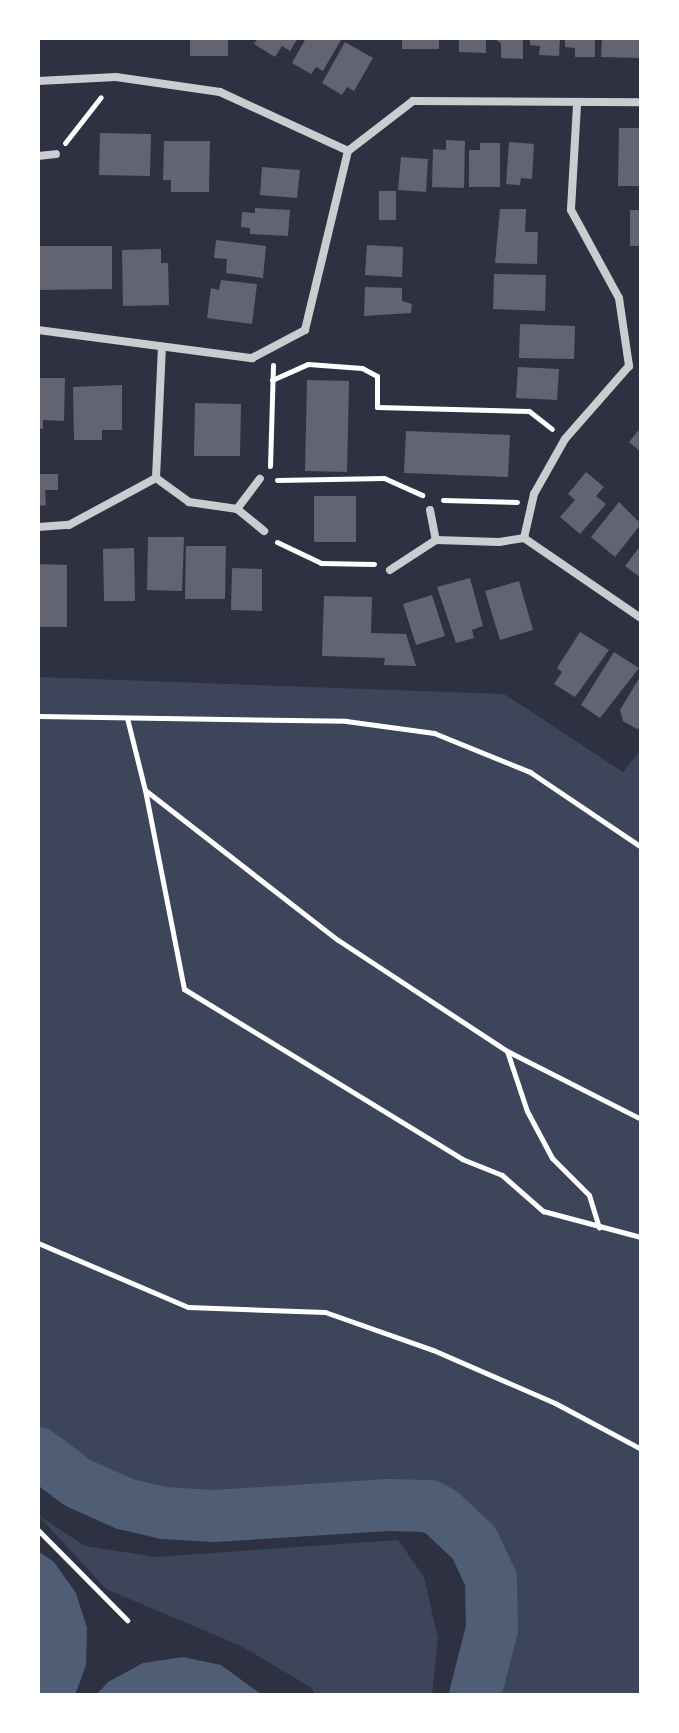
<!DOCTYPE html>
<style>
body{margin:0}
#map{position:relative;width:679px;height:1733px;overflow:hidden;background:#2d3142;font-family:"PT Sans",sans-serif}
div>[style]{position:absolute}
.green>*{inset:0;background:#3c4559}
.water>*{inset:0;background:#4f5d75}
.river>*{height:52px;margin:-26px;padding:0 26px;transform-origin:26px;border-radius:26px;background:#4f5d75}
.building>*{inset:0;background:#626471}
.path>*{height:5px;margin:-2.5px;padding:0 2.5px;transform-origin:2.5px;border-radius:2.5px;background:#fff}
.minor>*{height:8px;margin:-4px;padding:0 4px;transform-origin:4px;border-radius:4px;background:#caccd0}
span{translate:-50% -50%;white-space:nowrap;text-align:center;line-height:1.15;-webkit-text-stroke:8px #fff;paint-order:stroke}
.frame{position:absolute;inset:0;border:40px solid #fff;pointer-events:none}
</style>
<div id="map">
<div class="green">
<i style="clip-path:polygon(38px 677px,504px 694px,623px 772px,641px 749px,641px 1695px,475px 1695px,492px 1629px,491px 1579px,474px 1543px,429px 1506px,164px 1513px,125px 1504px,78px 1483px,38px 1453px)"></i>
<i style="clip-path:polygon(38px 1515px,85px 1546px,156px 1557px,398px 1540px,424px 1577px,438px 1638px,432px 1695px,315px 1695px,312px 1688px,241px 1646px,106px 1589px)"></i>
</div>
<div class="water">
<i style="clip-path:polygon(38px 1551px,54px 1562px,76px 1593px,87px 1628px,86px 1665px,75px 1695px,38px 1695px)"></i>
<i style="clip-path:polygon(183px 1657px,221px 1665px,262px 1695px,96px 1695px,108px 1682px,143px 1663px)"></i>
</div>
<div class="river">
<i style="left:38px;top:1453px;width:50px;rotate:36.9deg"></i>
<i style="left:78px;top:1483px;width:51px;rotate:24.1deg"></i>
<i style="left:125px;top:1504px;width:40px;rotate:13deg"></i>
<i style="left:164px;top:1513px;width:50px;rotate:3.4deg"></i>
<i style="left:214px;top:1516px;width:175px;rotate:-3.6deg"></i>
<i style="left:389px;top:1505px;width:40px;rotate:1.4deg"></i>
<i style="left:429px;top:1506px;width:13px;rotate:27deg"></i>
<i style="left:441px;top:1512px;width:45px;rotate:43.2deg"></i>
<i style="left:474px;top:1543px;width:40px;rotate:65deg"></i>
<i style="left:491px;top:1579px;width:50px;rotate:88.9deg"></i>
<i style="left:492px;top:1629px;width:68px;rotate:104.4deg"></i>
</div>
<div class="building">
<i style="clip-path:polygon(190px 38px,228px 38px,228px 56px,190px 56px)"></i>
<i style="clip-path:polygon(258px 38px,298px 38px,290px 51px,282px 46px,275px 57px,254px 44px)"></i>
<i style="clip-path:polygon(306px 38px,342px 38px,323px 71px,316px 67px,311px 74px,292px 63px)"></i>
<i style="clip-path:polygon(402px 38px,439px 38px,439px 49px,402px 49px)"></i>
<i style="clip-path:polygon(459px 38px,486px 38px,486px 53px,459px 52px)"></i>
<i style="clip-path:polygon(493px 38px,523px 38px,523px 59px,501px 58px,501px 43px)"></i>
<i style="clip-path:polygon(530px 38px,560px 38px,559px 56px,539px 55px,540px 46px,530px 45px)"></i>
<i style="clip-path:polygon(565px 38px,595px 38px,595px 57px,575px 57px,575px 48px,565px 47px)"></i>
<i style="clip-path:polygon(602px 38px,641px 38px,641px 58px,601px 57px)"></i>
<i style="clip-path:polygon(345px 42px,373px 58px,354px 91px,347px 87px,342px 95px,322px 83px)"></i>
<i style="clip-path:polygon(619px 128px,641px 128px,641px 186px,618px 186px)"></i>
<i style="clip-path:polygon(100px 133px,151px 134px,150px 176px,99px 175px)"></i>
<i style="clip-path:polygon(446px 140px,465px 141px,464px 188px,432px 187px,433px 149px,446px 150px)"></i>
<i style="clip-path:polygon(164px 141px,210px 141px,209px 192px,171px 192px,171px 180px,163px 180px)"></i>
<i style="clip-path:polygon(509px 142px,534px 144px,532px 179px,521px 178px,520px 185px,506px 184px)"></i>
<i style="clip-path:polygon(480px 143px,500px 143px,500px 187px,469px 187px,469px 150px,480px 150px)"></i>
<i style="clip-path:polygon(401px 157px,428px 159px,426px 192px,398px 190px)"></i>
<i style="clip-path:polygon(262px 167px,300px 170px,297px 198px,260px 195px)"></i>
<i style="clip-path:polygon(379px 191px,396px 191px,396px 220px,379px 220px)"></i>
<i style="clip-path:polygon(255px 208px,290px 210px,288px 236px,250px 234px,250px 228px,241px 227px,242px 212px,255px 213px)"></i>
<i style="clip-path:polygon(500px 209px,526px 209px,525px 232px,538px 232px,537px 264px,495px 263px)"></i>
<i style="clip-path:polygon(630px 210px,641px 210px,641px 246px,630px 246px)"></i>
<i style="clip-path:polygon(216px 240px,266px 246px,263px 278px,226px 273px,227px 259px,214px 258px)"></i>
<i style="clip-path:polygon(367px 245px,403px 247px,402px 277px,365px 275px)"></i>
<i style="clip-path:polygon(38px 246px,112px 246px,112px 289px,38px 290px)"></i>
<i style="clip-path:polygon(161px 249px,161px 263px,168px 263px,169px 305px,123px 306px,122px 250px)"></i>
<i style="clip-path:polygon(494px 274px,546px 275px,545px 311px,493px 309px)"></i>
<i style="clip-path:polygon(221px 280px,257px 284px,252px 324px,207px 318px,211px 288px,219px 290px)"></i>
<i style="clip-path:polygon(365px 287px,402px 288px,402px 301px,412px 304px,411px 313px,364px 316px)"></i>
<i style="clip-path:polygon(520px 324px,575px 326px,574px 359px,519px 358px)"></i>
<i style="clip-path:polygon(518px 367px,559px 369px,557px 400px,516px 398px)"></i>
<i style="clip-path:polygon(38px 378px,65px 378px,64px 421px,43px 420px,43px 429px,38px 428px)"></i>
<i style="clip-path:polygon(307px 380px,349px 381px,347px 472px,305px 471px)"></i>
<i style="clip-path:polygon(122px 385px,122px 430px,102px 430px,102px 440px,74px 440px,73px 387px)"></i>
<i style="clip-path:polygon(195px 403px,241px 404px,240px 456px,194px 456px)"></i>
<i style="clip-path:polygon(641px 427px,641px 452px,629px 442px)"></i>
<i style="clip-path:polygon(406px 431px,510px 435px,508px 477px,404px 473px)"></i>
<i style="clip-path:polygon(586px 472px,604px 487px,596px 496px,606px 504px,580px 534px,560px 517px,575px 500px,568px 494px)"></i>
<i style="clip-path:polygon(38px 474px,58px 474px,58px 490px,45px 490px,46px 505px,38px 506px)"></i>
<i style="clip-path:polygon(314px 496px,356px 496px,356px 542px,314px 542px)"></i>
<i style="clip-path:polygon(619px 502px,641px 524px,615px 557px,591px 537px)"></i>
<i style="clip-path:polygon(148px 537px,184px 537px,182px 591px,147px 590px)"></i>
<i style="clip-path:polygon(641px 545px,641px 578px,625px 566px)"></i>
<i style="clip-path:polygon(186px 546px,226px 546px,225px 599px,185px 599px)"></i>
<i style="clip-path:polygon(134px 548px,135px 601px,104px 601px,103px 549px)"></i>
<i style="clip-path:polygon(38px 564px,67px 565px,67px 627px,38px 627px)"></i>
<i style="clip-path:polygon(232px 568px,262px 569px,262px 611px,231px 610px)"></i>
<i style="clip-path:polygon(470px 578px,483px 626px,472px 630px,474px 638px,456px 643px,437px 587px)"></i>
<i style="clip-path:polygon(519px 581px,533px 630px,500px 640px,485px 591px)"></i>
<i style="clip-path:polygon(432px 595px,445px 636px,416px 645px,403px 604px)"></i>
<i style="clip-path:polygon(324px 596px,372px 597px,371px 633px,406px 634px,416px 666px,384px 665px,385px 658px,322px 656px)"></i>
<i style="clip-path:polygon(580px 632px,609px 650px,575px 697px,554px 684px,562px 672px,557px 668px)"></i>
<i style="clip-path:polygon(614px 652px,639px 668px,600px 718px,581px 705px)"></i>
<i style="clip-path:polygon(641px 675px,641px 727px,637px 729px,623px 721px,620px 710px)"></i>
</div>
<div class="path">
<i style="left:65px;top:143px;width:58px;rotate:-52deg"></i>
<i style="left:272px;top:380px;width:39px;rotate:-24deg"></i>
<i style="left:308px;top:364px;width:54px;rotate:4.2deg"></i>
<i style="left:362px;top:368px;width:17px;rotate:28deg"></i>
<i style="left:377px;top:376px;width:31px;rotate:90deg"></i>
<i style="left:377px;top:407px;width:152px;rotate:1.5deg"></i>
<i style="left:529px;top:411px;width:29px;rotate:38deg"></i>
<i style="left:270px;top:466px;width:101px;rotate:-88.3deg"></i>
<i style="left:277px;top:480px;width:107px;rotate:-1.1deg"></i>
<i style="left:384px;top:478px;width:42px;rotate:24.1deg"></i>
<i style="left:443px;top:500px;width:74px;rotate:1.5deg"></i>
<i style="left:277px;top:542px;width:49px;rotate:25.5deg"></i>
<i style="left:321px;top:563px;width:53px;rotate:1.1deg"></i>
<i style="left:38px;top:716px;width:308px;rotate:0.9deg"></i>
<i style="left:346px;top:721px;width:89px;rotate:7.8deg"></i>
<i style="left:434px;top:733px;width:104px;rotate:22.1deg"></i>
<i style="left:530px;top:772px;width:134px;rotate:34deg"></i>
<i style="left:127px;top:718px;width:74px;rotate:76deg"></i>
<i style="left:145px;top:790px;width:244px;rotate:37.9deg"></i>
<i style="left:338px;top:940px;width:202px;rotate:33.3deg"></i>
<i style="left:507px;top:1051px;width:150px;rotate:26.9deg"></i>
<i style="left:145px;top:790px;width:203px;rotate:78.9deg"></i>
<i style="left:184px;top:989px;width:326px;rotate:31.4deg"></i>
<i style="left:462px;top:1159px;width:43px;rotate:21.8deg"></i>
<i style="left:502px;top:1175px;width:55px;rotate:41.3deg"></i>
<i style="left:543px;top:1211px;width:101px;rotate:14.9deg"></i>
<i style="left:507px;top:1051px;width:63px;rotate:71.6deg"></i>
<i style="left:527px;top:1111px;width:53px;rotate:62deg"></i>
<i style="left:552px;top:1158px;width:52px;rotate:45deg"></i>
<i style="left:589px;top:1195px;width:34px;rotate:73deg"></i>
<i style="left:38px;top:1243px;width:163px;rotate:23.1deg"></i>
<i style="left:188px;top:1307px;width:137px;rotate:2.1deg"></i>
<i style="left:325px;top:1312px;width:114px;rotate:19.4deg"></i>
<i style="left:433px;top:1350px;width:133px;rotate:23.5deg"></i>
<i style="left:555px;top:1403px;width:98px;rotate:28.1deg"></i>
<i style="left:38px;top:1530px;width:127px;rotate:45.3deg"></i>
</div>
<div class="minor">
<i style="left:38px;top:81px;width:78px;rotate:-2.9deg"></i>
<i style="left:116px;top:77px;width:105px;rotate:8.2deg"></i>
<i style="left:220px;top:92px;width:141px;rotate:24.7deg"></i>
<i style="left:577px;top:105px;width:105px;rotate:93.3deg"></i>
<i style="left:571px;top:210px;width:100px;rotate:61.4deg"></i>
<i style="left:619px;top:298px;width:69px;rotate:81.6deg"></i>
<i style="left:629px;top:366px;width:97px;rotate:131.2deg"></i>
<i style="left:565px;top:439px;width:63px;rotate:119.4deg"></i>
<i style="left:534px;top:494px;width:45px;rotate:102.8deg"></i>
<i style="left:524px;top:538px;width:142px;rotate:34.4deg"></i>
<i style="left:38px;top:156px;width:18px;rotate:-6deg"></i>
<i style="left:38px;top:330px;width:216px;rotate:7.5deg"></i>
<i style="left:252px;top:358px;width:60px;rotate:-27.8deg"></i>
<i style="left:305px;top:330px;width:184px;rotate:-76.5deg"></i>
<i style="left:348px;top:151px;width:82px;rotate:-37.6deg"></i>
<i style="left:413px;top:101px;width:228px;rotate:0.3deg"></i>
<i style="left:156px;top:478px;width:130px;rotate:-87.4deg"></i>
<i style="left:237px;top:509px;width:38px;rotate:-53deg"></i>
<i style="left:430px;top:510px;width:31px;rotate:79deg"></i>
<i style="left:38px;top:527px;width:31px;rotate:-4deg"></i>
<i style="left:69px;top:525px;width:99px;rotate:-28.4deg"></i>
<i style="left:156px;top:478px;width:41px;rotate:36deg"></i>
<i style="left:189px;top:502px;width:49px;rotate:8.3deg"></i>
<i style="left:237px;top:509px;width:35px;rotate:39deg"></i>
<i style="left:390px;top:570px;width:55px;rotate:-33.1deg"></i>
<i style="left:436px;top:540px;width:63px;rotate:1.8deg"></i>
<i style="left:499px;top:542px;width:25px;rotate:-9deg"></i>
</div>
<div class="frame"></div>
</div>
